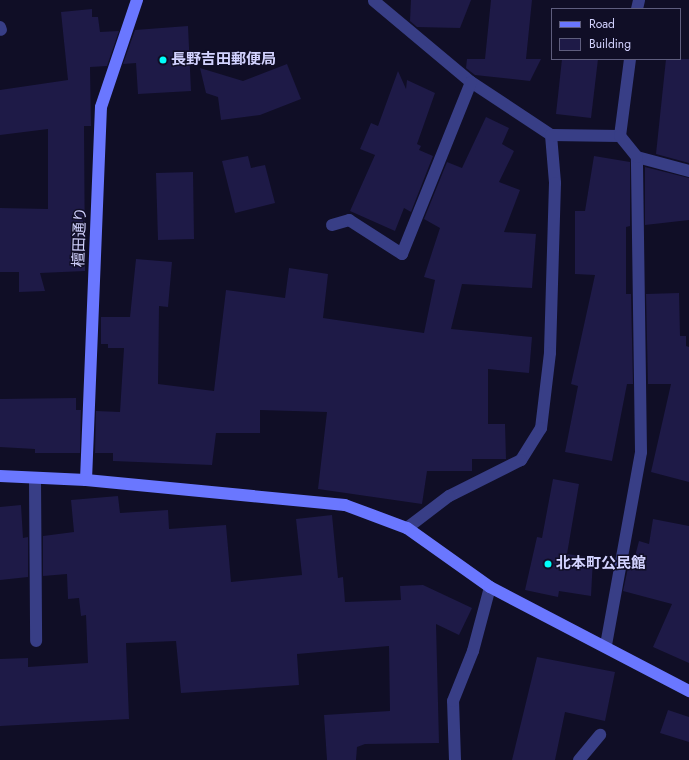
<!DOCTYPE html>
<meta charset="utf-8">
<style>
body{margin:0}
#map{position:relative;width:689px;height:760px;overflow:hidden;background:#100e26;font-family:Jost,"Noto Sans JP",sans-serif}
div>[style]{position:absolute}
.building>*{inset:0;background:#1e1a47}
.street>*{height:12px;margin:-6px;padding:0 6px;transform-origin:6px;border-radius:6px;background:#383e86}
.secondary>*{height:12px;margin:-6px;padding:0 6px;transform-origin:6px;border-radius:6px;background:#6a77ff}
.dots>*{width:11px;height:11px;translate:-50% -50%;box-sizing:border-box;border:2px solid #100e26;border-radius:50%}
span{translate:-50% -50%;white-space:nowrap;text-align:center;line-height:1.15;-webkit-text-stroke:3px #100e26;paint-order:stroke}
.poi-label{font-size:15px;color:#d3d3ff;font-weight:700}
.left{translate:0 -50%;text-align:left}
.street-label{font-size:15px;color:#d3d3ff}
.legend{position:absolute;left:551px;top:8px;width:130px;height:52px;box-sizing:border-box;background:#100e26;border:1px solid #5e5d7d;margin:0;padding:5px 7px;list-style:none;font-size:12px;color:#d3d3ff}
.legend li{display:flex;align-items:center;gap:8px;height:20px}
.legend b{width:20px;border:1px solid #5e5d7d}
</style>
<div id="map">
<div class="building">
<i style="clip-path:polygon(411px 0,471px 0,460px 28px,417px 27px,410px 21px)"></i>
<i style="clip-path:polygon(491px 0,532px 0,526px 59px,541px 59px,530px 81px,475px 75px,466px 68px,467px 59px,485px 59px)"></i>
<i style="clip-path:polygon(92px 9px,92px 17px,98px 17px,100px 32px,119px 31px,107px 66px,90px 67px,91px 126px,84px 126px,85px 271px,40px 273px,45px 291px,19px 292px,19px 272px,0 272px,0 208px,48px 209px,48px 129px,0 135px,0 90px,68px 80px,61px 12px)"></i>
<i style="clip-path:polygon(188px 26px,191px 91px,138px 94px,136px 63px,123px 64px,135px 30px)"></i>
<i style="clip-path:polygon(562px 59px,598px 59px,591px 118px,556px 114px)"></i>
<i style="clip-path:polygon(666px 59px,689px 59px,689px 163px,656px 154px)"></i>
<i style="clip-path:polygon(287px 64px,301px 99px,260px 115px,221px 120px,218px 97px,206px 93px,200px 68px,243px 81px)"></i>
<i style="clip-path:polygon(398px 71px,406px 89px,407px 80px,435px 93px,417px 144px,421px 146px,419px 150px,433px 156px,411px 212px,404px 208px,395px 231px,350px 211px,375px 155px,360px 149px,371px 123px,378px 126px)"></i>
<i style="clip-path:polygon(486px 117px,509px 128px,502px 144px,514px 151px,499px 182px,520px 190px,504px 232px,536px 234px,532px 288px,462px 284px,451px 329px,532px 337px,529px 373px,488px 369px,488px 424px,505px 424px,506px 459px,472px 459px,472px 471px,427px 471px,422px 504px,318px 489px,327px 412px,260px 410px,260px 433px,216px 433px,212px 465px,113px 461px,113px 453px,95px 453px,96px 411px,120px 412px,124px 348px,108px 348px,108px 344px,101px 344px,101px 317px,130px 317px,136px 259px,172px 262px,168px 307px,159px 306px,158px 384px,214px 391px,226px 290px,285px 298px,289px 268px,328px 274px,323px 318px,424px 333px,435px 280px,424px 277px,440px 228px,424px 219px,447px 162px,462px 168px)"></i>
<i style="clip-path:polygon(248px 156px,251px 168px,265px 165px,275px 203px,235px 213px,222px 161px)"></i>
<i style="clip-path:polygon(594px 156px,630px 162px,630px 226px,626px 227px,626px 294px,631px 294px,633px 384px,627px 384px,612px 461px,565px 452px,578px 386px,571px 384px,595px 275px,575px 274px,575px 211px,585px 211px)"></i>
<i style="clip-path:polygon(645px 167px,689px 178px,689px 220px,645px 225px)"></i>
<i style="clip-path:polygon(193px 172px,194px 239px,158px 240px,156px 173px)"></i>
<i style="clip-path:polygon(679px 293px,680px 336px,686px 336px,686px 346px,689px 347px,689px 482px,651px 472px,671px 384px,648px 384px,646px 294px)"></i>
<i style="clip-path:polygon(76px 398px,76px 410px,81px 410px,80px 453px,35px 453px,35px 449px,0 447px,0 399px)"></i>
<i style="clip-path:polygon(553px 479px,579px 484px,567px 554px,593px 558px,591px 596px,559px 591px,558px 597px,525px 590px,537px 537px,542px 538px)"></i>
<i style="clip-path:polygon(118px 496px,120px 513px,168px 510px,169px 529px,226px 525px,231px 582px,302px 575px,296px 519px,332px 515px,338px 578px,343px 577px,345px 602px,401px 600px,400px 586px,423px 585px,472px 608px,459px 635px,436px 624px,439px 743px,365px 744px,357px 747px,356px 760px,327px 760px,324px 715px,390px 711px,389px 646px,297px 654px,299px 685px,181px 693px,176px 641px,126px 643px,129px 719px,0 726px,0 659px,28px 658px,28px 667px,88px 663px,86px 615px,81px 616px,79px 598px,68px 599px,67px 574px,43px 576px,43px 536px,74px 532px,71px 500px)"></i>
<i style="clip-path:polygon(21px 505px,23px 538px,28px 537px,28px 577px,0 580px,0 507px)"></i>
<i style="clip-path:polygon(653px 519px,689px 526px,689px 663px,653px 647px,672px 604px,623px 591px,629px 563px,633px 564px,639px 541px,649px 544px)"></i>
<i style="clip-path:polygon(537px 657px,615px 672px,605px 721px,565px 712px,555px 760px,512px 760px)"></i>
<i style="clip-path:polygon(668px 710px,689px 717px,689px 742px,660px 733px)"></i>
</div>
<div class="street">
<i style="left:374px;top:1px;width:126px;rotate:39.9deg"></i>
<i style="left:471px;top:82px;width:96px;rotate:33.5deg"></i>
<i style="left:551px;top:135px;width:48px;rotate:85.2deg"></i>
<i style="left:555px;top:183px;width:170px;rotate:91.7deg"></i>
<i style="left:550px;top:353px;width:76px;rotate:96.8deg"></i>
<i style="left:541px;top:428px;width:38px;rotate:122deg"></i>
<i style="left:521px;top:460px;width:80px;rotate:153.4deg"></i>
<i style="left:449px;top:496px;width:53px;rotate:142.7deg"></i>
<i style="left:637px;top:9px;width:9px;rotate:-77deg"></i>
<i style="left:0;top:27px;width:3px;rotate:72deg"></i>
<i style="left:551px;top:135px;width:69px;rotate:0.8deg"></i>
<i style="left:620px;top:136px;width:78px;rotate:-82.6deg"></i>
<i style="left:637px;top:157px;width:54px;rotate:15.1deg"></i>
<i style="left:332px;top:225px;width:18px;rotate:-16deg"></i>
<i style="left:349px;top:220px;width:63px;rotate:32.7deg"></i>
<i style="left:402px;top:254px;width:185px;rotate:-68.1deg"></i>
<i style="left:35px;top:479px;width:162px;rotate:89.6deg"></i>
<i style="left:606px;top:645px;width:196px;rotate:-79.7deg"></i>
<i style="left:641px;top:452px;width:295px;rotate:-90.8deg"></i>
<i style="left:637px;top:157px;width:27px;rotate:-129deg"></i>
<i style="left:455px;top:760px;width:59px;rotate:-91.9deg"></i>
<i style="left:453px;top:701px;width:54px;rotate:-68.2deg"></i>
<i style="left:473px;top:651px;width:66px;rotate:-75.1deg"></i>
<i style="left:579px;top:760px;width:33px;rotate:-50deg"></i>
</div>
<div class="secondary">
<i style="left:0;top:476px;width:86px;rotate:2.7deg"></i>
<i style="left:86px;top:480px;width:260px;rotate:5.5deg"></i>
<i style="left:345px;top:505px;width:66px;rotate:20.4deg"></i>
<i style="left:407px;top:528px;width:102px;rotate:35.4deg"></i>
<i style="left:490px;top:587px;width:225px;rotate:27.6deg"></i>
<i style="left:86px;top:480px;width:373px;rotate:-87.7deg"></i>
<i style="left:101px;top:107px;width:113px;rotate:-71.4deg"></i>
</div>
<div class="dots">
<i style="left:163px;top:60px;background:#00fefa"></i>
<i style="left:548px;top:564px;background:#00fefa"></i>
</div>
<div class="poi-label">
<span class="left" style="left:171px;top:60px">長野吉田郵便局</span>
<span class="left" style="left:556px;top:564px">北本町公民館</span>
</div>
<div class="street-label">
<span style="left:80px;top:237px;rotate:-88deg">檀田通り</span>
</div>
<ul class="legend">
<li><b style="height:5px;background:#6a77ff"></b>Road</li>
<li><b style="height:11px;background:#1e1a47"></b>Building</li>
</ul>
</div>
